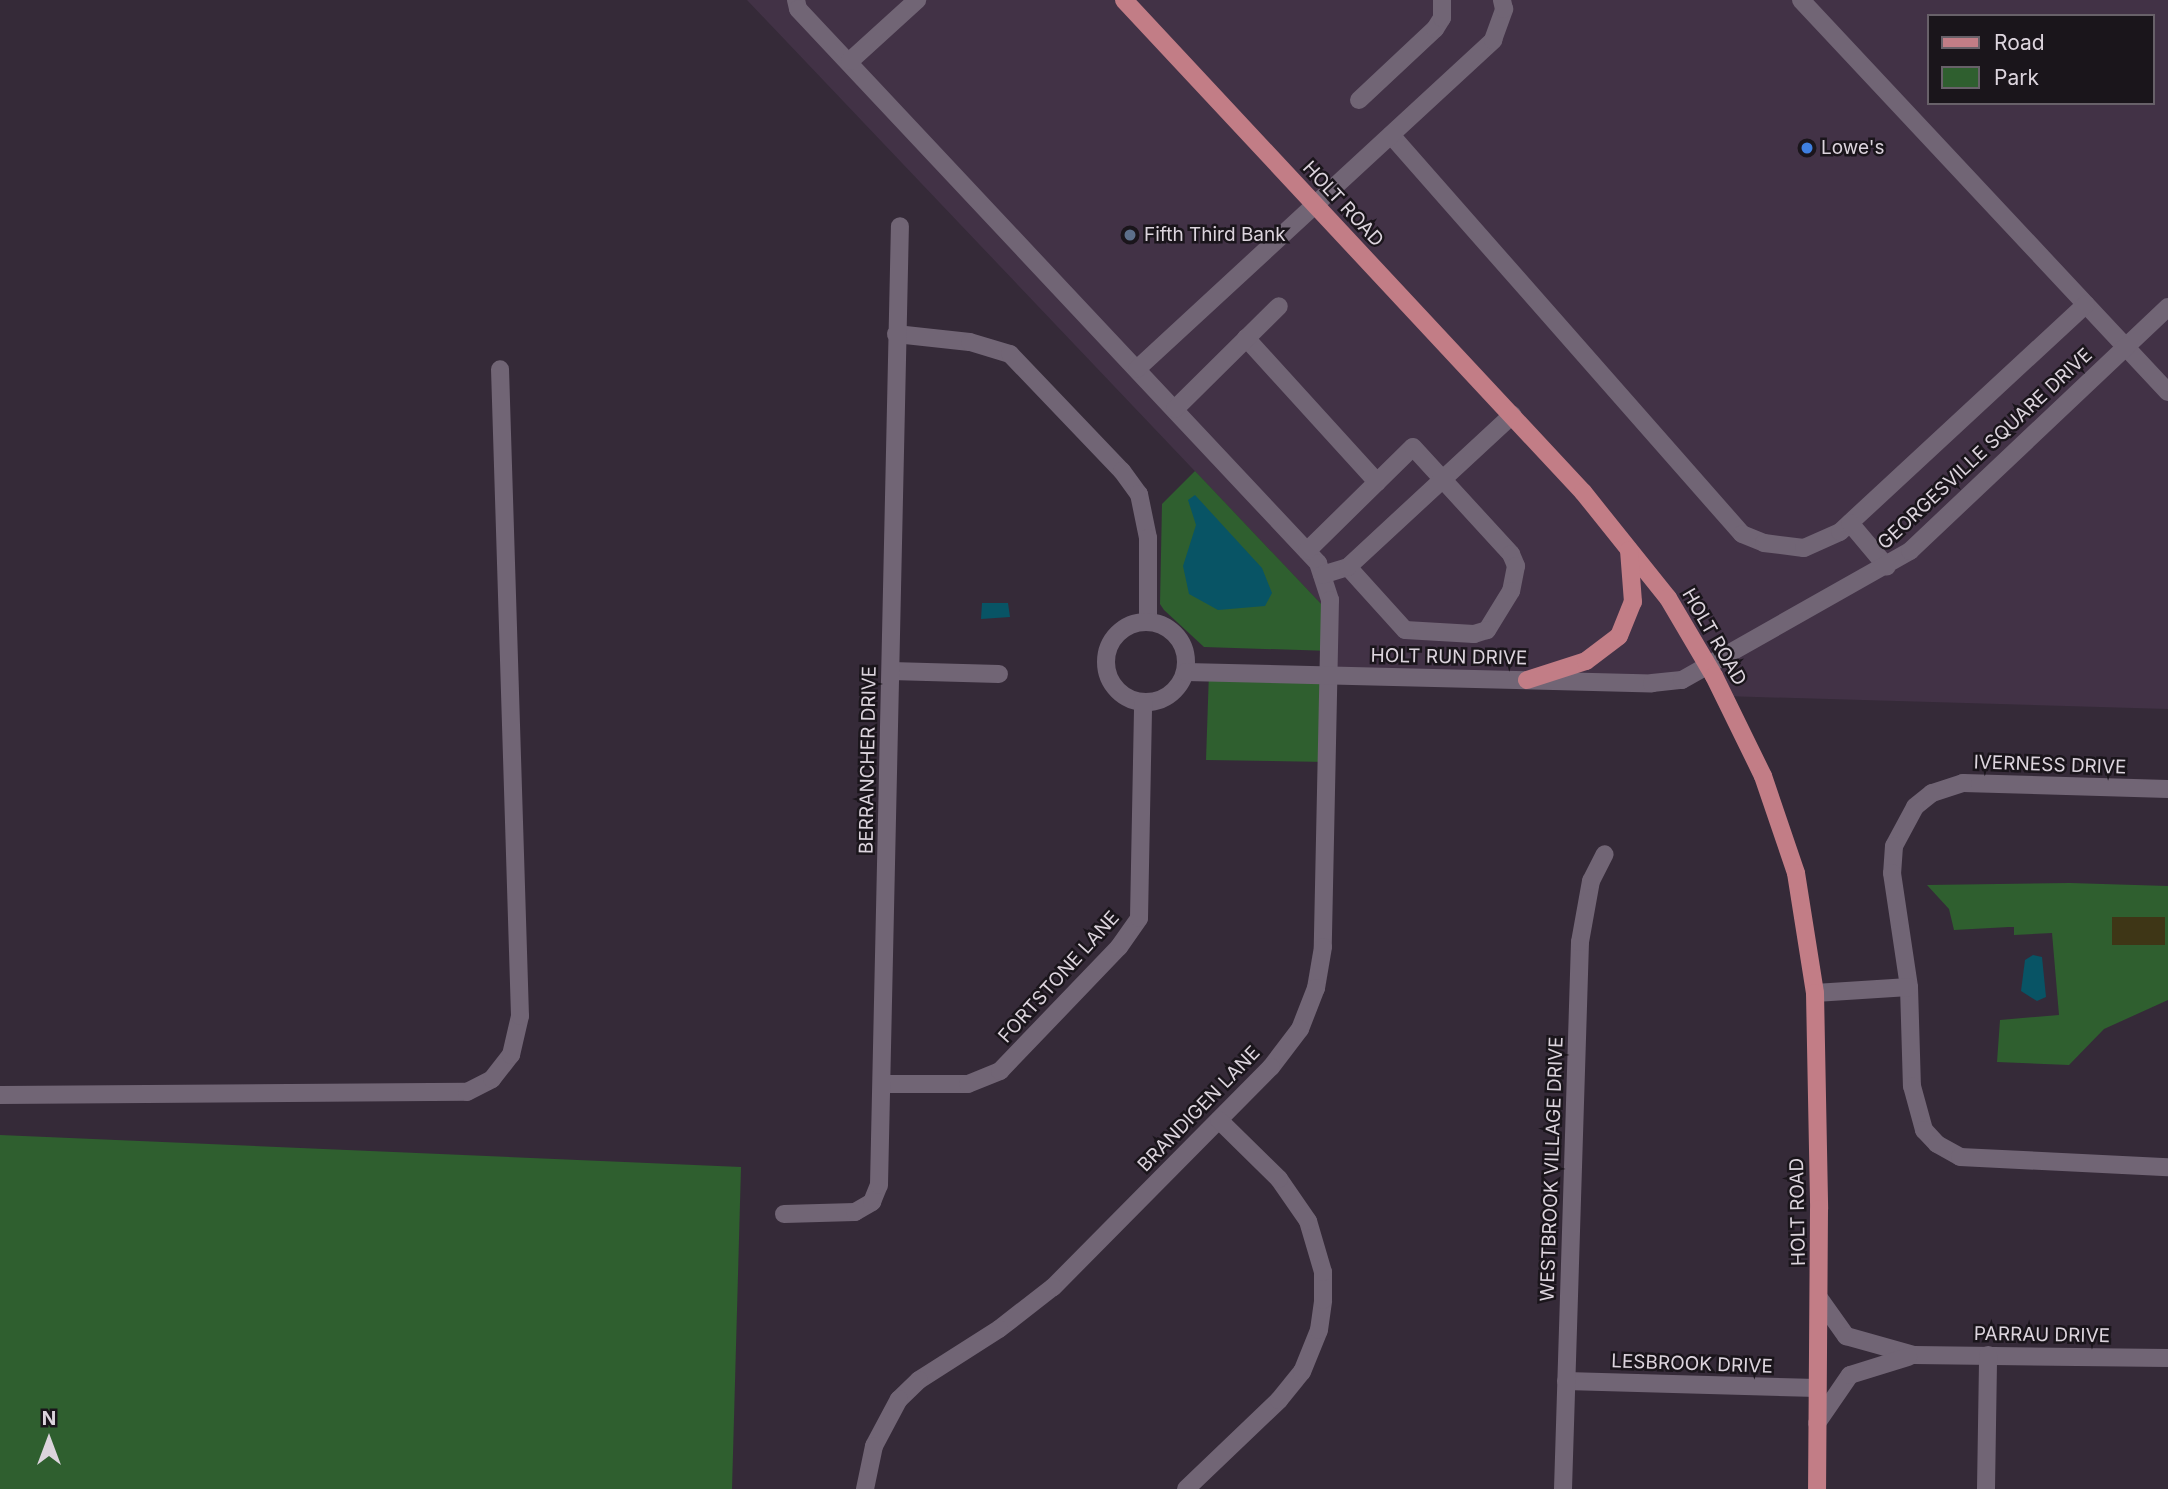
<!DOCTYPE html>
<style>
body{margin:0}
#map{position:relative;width:2168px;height:1489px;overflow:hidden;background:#352a38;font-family:Inter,sans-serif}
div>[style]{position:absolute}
.built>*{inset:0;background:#423246}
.green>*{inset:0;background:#2f5f2f}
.sand>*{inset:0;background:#3e3616}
.water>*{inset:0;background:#085465}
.minor>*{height:18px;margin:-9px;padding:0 9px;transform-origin:9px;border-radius:9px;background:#716575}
.minor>.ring{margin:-9px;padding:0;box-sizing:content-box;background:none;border:18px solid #716575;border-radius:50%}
.major>*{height:18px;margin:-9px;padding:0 9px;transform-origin:9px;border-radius:9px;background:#c27d86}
.dots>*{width:19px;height:19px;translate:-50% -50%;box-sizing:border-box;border:4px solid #1a151b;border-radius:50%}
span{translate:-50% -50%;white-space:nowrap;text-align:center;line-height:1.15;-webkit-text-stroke:5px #1a151b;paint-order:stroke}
.poi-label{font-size:19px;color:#dcd4dd}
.left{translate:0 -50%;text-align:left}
.street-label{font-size:19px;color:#dcd4dd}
.legend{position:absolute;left:1927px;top:14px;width:228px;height:91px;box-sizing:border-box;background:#1a151b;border:2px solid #686169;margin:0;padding:9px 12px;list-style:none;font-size:21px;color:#dcd4dd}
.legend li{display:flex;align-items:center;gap:14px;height:35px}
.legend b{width:35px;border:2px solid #686169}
.north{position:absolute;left:14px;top:1405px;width:70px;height:70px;-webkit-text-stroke:5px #1a151b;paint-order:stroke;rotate:0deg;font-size:19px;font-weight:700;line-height:28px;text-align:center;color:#dcd4dd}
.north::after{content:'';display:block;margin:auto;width:24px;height:32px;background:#dcd4dd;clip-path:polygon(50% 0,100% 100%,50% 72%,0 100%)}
</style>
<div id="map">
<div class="built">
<i style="clip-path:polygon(evenodd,747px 0,2168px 0,2168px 709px,1724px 696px,1714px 676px,1682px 680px,1331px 675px,1325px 608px,747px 0,1928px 16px,2152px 16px,2152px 103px,1928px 103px,1928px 16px)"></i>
</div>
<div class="green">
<i style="clip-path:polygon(1195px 471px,1325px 608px,1331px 651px,1204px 647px,1164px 610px,1160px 604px,1162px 504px)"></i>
<i style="clip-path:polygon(1209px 672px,1331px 675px,1328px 762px,1206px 760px)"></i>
<i style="clip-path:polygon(2070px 883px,2168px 886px,2168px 1000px,2104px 1029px,2069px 1065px,1997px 1062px,2000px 1020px,2059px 1015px,2052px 933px,2014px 935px,2014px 927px,2009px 927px,1954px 930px,1949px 909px,1927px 885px)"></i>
<i style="clip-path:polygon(0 1135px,741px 1167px,732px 1489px,0 1489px)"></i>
</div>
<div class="sand">
<i style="clip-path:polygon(2112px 917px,2165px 917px,2165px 945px,2112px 945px)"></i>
</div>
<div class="water">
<i style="clip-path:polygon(1195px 495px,1262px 568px,1272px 593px,1265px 606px,1218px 610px,1189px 594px,1183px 566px,1196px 525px,1188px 500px)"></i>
<i style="clip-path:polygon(982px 603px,1008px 603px,1010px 617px,981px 619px)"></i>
<i style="clip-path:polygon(2033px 955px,2042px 957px,2046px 997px,2037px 1001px,2021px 991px,2025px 960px)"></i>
</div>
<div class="minor">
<i style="left:796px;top:0;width:9px;rotate:77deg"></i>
<i style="left:798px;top:9px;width:760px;rotate:46.81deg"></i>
<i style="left:1318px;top:563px;width:39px;rotate:72deg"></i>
<i style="left:1330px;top:600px;width:347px;rotate:91.2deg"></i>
<i style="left:1323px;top:947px;width:42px;rotate:99.7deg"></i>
<i style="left:1316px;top:988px;width:44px;rotate:111.3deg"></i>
<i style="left:1300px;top:1029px;width:48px;rotate:127.3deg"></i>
<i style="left:1271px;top:1067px;width:310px;rotate:134.7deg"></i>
<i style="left:1053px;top:1287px;width:68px;rotate:142.1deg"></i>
<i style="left:999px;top:1329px;width:95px;rotate:147.5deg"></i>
<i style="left:919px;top:1380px;width:28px;rotate:136deg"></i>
<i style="left:899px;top:1399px;width:53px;rotate:118deg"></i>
<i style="left:874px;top:1446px;width:44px;rotate:101.8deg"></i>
<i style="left:1801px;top:0;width:537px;rotate:46.89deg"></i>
<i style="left:850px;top:61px;width:91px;rotate:-42.3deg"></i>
<i style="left:1359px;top:100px;width:104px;rotate:-43.1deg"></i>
<i style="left:1435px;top:29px;width:13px;rotate:-58deg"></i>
<i style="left:1442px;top:18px;width:18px;rotate:-90deg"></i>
<i style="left:1391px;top:135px;width:531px;rotate:48.66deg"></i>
<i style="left:1742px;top:534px;width:24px;rotate:22deg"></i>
<i style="left:1764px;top:543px;width:40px;rotate:7.1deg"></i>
<i style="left:1804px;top:548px;width:39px;rotate:-24deg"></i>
<i style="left:1840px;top:532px;width:335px;rotate:-42.8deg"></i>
<i style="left:896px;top:334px;width:74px;rotate:6.2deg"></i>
<i style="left:970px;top:342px;width:42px;rotate:16.7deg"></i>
<i style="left:1010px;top:354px;width:162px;rotate:46.3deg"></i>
<i style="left:1122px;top:471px;width:29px;rotate:54deg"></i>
<i style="left:1139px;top:494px;width:45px;rotate:78.4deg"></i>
<i style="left:1148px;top:538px;width:83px;rotate:90deg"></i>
<i style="left:1246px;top:338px;width:195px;rotate:47.7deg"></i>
<i style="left:1137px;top:369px;width:485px;rotate:-42.7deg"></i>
<i style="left:1493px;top:40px;width:33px;rotate:-70deg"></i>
<i style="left:1504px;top:9px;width:9px;rotate:-103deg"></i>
<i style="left:1175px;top:409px;width:146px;rotate:-44.7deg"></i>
<i style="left:1850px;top:523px;width:57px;rotate:49.9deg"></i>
<i style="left:1307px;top:551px;width:148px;rotate:-44.5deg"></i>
<i style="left:1413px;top:447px;width:145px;rotate:47.5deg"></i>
<i style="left:1511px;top:554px;width:13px;rotate:67deg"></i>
<i style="left:1516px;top:566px;width:25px;rotate:101deg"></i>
<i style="left:1511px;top:591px;width:46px;rotate:121.6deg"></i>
<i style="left:1487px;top:630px;width:14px;rotate:163deg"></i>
<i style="left:1474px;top:634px;width:69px;rotate:-176.7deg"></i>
<i style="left:1405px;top:630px;width:85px;rotate:-132.1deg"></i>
<i style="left:1348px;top:567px;width:27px;rotate:163deg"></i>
<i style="left:1348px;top:567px;width:224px;rotate:-42.8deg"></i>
<i class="ring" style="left:1106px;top:622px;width:62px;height:62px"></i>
<i style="left:891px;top:671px;width:108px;rotate:1.6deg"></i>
<i style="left:1186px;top:672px;width:466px;rotate:1.4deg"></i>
<i style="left:1652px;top:683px;width:30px;rotate:-6deg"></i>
<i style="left:1682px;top:680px;width:262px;rotate:-29.5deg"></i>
<i style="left:1910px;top:551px;width:355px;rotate:-43.4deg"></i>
<i style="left:2168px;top:789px;width:205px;rotate:-178.3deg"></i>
<i style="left:1963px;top:783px;width:33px;rotate:162deg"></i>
<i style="left:1932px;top:793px;width:22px;rotate:141deg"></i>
<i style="left:1915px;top:807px;width:44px;rotate:118.3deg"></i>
<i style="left:1894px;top:846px;width:27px;rotate:94deg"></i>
<i style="left:1892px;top:873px;width:115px;rotate:81.5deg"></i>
<i style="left:1909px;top:987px;width:99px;rotate:88.3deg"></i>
<i style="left:1912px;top:1086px;width:46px;rotate:74.7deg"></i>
<i style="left:1924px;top:1130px;width:19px;rotate:47deg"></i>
<i style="left:1937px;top:1144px;width:26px;rotate:29deg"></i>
<i style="left:1960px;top:1157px;width:208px;rotate:2.8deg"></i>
<i style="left:1815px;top:993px;width:94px;rotate:-3.7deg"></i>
<i style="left:882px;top:1084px;width:86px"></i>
<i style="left:968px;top:1084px;width:35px;rotate:-22deg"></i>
<i style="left:1000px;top:1071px;width:172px;rotate:-46.2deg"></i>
<i style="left:1119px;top:947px;width:35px;rotate:-55deg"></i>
<i style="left:1139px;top:918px;width:216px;rotate:-88.9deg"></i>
<i style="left:0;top:1095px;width:467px;rotate:-0.4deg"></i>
<i style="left:467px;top:1092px;width:28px;rotate:-27deg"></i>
<i style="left:492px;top:1079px;width:31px;rotate:-52deg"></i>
<i style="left:511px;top:1055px;width:40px;rotate:-77deg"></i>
<i style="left:520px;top:1016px;width:647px;rotate:-91.77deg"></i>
<i style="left:784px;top:1214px;width:71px;rotate:-1.6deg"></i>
<i style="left:855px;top:1212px;width:20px;rotate:-30deg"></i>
<i style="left:872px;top:1202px;width:18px;rotate:-68deg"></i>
<i style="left:879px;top:1185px;width:959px;rotate:-88.75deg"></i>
<i style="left:1819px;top:1298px;width:47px;rotate:54.6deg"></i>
<i style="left:1846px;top:1336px;width:71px;rotate:15.6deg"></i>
<i style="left:1914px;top:1355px;width:254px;rotate:0.7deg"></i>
<i style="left:1566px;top:1381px;width:251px;rotate:1.6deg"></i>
<i style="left:1817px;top:1423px;width:58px;rotate:-55.5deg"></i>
<i style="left:1850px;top:1375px;width:61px;rotate:-17.2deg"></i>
<i style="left:1186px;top:1489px;width:129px;rotate:-43.7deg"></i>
<i style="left:1279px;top:1400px;width:36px;rotate:-51deg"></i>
<i style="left:1302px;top:1372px;width:45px;rotate:-68deg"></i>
<i style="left:1319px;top:1330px;width:30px;rotate:-82deg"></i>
<i style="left:1323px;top:1300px;width:28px;rotate:-90deg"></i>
<i style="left:1323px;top:1272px;width:53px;rotate:-106.4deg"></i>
<i style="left:1308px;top:1221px;width:51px;rotate:-124.6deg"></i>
<i style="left:1279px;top:1179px;width:84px;rotate:-135.5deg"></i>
<i style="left:1563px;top:1489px;width:547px;rotate:-88.22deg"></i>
<i style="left:1580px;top:942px;width:62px;rotate:-79.8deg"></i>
<i style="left:1591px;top:881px;width:30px;rotate:-63deg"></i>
<i style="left:1986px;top:1489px;width:134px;rotate:-89.1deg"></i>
</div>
<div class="major">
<i style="left:1124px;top:0;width:673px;rotate:46.99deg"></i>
<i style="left:1583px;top:492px;width:136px;rotate:51.3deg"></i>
<i style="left:1668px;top:598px;width:91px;rotate:59.5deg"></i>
<i style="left:1714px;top:676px;width:111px;rotate:63.9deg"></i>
<i style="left:1763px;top:776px;width:102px;rotate:71.2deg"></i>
<i style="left:1796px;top:873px;width:121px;rotate:81deg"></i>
<i style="left:1815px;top:993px;width:216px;rotate:88.9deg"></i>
<i style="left:1819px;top:1209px;width:280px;rotate:90.4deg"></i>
<i style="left:1527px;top:680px;width:62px;rotate:-17.9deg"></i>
<i style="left:1586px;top:661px;width:41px;rotate:-37.1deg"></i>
<i style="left:1619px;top:636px;width:37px;rotate:-68deg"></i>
<i style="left:1633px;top:602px;width:52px;rotate:-94.4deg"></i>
</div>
<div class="dots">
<i style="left:1807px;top:148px;background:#3f7fe0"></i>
<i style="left:1130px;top:235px;background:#5c6f8a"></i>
</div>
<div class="poi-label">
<span class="left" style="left:1821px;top:148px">Lowe's</span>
<span class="left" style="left:1144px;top:235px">Fifth Third Bank</span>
</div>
<div class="street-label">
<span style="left:1343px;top:204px;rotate:47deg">HOLT ROAD</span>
<span style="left:1985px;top:449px;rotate:-43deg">GEORGESVILLE SQUARE DRIVE</span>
<span style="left:1714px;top:637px;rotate:60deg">HOLT ROAD</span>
<span style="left:1449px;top:657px;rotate:1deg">HOLT RUN DRIVE</span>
<span style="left:868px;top:760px;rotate:-89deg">BERRANCHER DRIVE</span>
<span style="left:2050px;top:765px;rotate:2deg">IVERNESS DRIVE</span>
<span style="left:1059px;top:977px;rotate:-48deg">FORTSTONE LANE</span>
<span style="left:1199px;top:1109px;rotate:-46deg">BRANDIGEN LANE</span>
<span style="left:1552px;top:1169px;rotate:-88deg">WESTBROOK VILLAGE DRIVE</span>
<span style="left:1798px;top:1212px;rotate:-91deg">HOLT ROAD</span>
<span style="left:2042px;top:1335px;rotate:1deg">PARRAU DRIVE</span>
<span style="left:1692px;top:1364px;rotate:2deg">LESBROOK DRIVE</span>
</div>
<ul class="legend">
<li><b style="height:9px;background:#c27d86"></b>Road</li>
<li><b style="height:19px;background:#2f5f2f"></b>Park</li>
</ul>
<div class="north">N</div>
</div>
